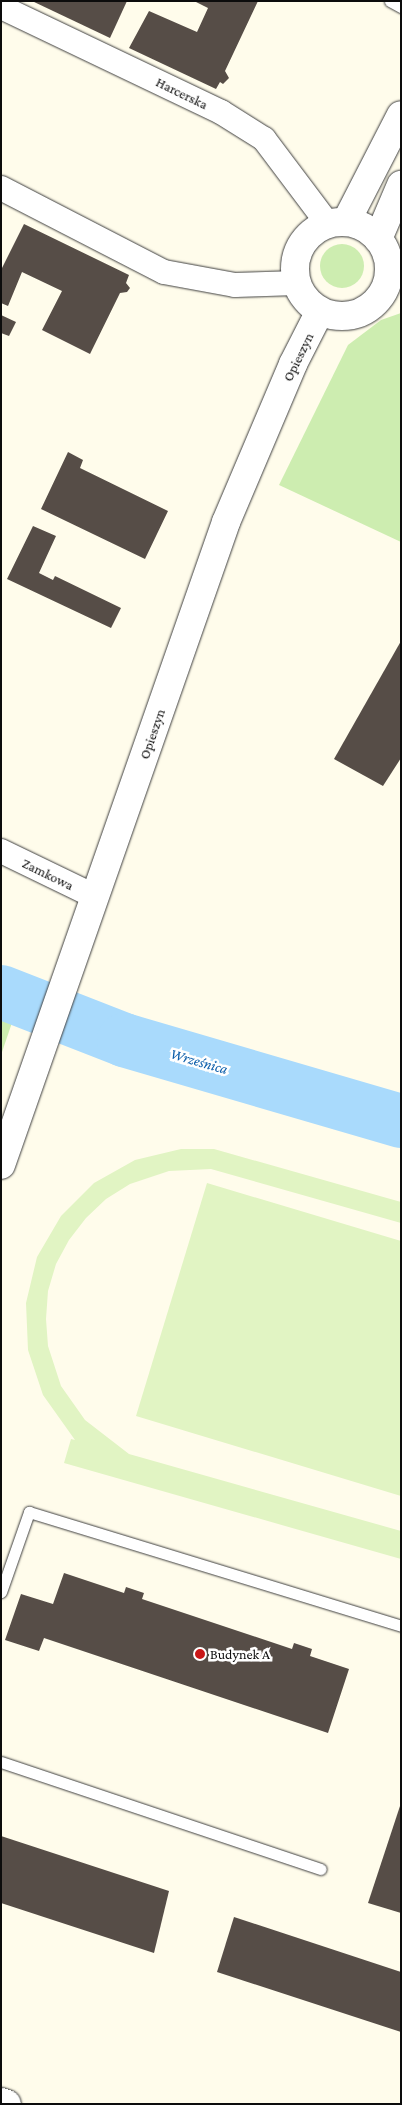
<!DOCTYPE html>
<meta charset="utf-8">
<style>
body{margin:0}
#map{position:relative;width:402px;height:2105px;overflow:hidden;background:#fffceb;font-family:"Crimson Pro",serif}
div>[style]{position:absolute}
.green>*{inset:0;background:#cdedb0}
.round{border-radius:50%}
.pitch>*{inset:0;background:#e1f4c3}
.river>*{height:54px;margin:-27px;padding:0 27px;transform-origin:27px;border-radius:27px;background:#a9dafc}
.building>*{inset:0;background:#564d47}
.roads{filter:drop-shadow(0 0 1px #3f3f3f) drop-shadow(0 0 1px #3f3f3f)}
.service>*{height:11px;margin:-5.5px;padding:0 5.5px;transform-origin:5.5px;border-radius:5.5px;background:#fff}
.minor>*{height:24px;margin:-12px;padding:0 12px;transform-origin:12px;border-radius:12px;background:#fff}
.tertiary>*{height:28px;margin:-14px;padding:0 14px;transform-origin:14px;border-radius:14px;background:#fff}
.tertiary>.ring{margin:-14px;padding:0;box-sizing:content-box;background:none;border:28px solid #fff;border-radius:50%}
.dots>*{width:14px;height:14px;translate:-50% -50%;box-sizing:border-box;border:2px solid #fff;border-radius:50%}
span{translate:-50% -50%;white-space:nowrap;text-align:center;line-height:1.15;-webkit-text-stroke:5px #fff;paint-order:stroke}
.street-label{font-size:14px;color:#0c0c0c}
.poi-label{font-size:14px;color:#0c0c0c}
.left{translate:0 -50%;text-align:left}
.water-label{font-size:15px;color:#095ca9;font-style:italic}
.frame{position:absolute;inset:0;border:2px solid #0c0c0c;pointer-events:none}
</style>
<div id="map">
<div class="green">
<i class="round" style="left:320px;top:244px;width:44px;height:44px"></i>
<i style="clip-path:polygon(401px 313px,401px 542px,279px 485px,348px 345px,381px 320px)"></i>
<i style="clip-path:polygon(1px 1000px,18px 1005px,1px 1055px)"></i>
</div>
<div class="pitch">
<i style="clip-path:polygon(181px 1149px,214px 1149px,401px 1202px,401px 1223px,211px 1169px,169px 1171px,130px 1184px,106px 1199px,86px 1218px,69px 1240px,56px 1264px,48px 1291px,46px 1319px,48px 1346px,61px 1386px,85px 1420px,129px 1454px,401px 1531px,401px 1559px,64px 1463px,71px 1439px,75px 1440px,43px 1395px,28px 1350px,26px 1303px,37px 1257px,61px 1216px,94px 1183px,135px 1160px)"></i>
<i style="clip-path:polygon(207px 1183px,401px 1241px,401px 1496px,136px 1416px)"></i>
</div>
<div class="river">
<i style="left:1px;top:992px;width:132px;rotate:21.3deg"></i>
<i style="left:124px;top:1040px;width:289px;rotate:16.3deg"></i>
</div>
<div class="building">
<i style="clip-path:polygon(32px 1px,127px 1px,110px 38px)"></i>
<i style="clip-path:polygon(194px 1px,258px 1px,225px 71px,229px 78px,223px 84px,220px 82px,216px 89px,129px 48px,149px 11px,197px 32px,208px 8px)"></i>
<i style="clip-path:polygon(24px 224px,129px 275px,126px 283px,130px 288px,127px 292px,120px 293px,90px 354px,42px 330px,62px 291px,22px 272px,8px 306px,1px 303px,1px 270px)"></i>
<i style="clip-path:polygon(1px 315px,16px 322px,9px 336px,1px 333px)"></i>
<i style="clip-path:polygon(68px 452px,83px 460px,80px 468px,168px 511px,145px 559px,41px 509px)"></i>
<i style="clip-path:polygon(33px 526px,56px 536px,39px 573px,53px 580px,55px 576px,121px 608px,111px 628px,7px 579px)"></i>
<i style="clip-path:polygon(401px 641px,401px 758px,383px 786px,334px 759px)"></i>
<i style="clip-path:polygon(64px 1573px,124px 1593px,126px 1587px,144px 1593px,142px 1599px,292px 1649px,294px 1643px,312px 1649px,310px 1656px,349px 1669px,328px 1733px,44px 1638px,39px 1651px,5px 1640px,21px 1594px,53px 1604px)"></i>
<i style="clip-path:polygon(400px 1806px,401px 1806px,401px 1913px,368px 1903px)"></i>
<i style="clip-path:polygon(1px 1836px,169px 1891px,154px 1953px,1px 1903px)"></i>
<i style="clip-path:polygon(234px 1917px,401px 1972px,401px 2032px,217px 1972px)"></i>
</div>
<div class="roads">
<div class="service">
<i style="left:390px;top:1px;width:13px;rotate:29deg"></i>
<i style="left:1px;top:1592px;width:85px;rotate:-70.7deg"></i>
<i style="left:29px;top:1512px;width:389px;rotate:17deg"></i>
<i style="left:1px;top:1762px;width:337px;rotate:18.5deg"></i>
</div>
<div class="minor">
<i style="left:1px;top:7px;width:244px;rotate:25.5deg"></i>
<i style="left:221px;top:112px;width:51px;rotate:32.1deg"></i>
<i style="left:264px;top:139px;width:106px;rotate:53deg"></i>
<i style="left:1px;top:188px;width:183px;rotate:27.3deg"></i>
<i style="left:164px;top:272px;width:72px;rotate:10.4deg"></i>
<i style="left:235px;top:285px;width:62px;rotate:-1.8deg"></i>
<i style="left:1px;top:851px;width:103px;rotate:25.8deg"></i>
</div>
<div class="tertiary">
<i style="left:346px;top:222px;width:120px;rotate:-62.8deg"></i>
<i class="ring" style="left:295px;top:222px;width:66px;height:66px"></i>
<i style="left:378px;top:239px;width:59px;rotate:-66.9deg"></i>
<i style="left:1px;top:1165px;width:681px;rotate:-70.71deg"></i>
<i style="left:226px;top:522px;width:172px;rotate:-67deg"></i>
<i style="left:293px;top:364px;width:59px;rotate:-63deg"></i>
<i style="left:1px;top:2102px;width:6px;rotate:18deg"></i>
</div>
</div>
<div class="dots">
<i style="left:200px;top:1654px;background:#c91617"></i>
</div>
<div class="street-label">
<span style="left:182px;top:93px;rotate:26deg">Harcerska</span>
<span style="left:298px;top:357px;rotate:-64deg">Opieszyn</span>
<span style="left:152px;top:734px;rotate:-71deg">Opieszyn</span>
<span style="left:48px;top:874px;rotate:26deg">Zamkowa</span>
</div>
<div class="poi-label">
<span class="left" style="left:210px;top:1654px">Budynek A</span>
</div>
<div class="water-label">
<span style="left:199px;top:1062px;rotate:16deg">Wrześnica</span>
</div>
<div class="frame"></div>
</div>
